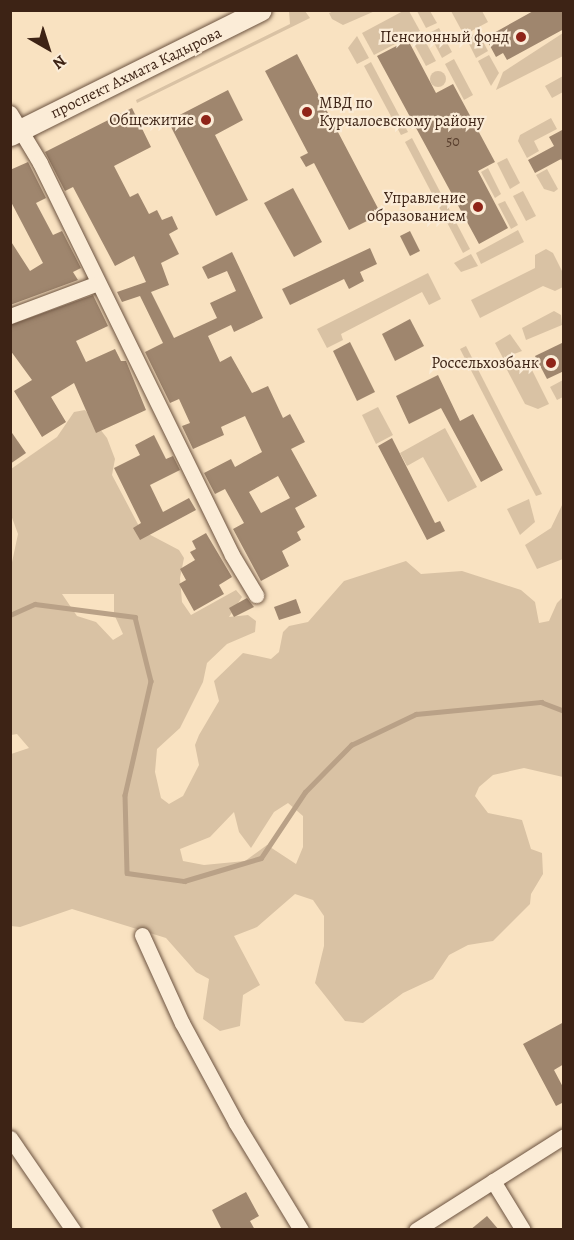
<!DOCTYPE html>
<meta charset="utf-8">
<style>
body{margin:0}
#map{position:relative;width:574px;height:1240px;overflow:hidden;background:#f9e2c1;font-family:Alegreya,serif}
div>[style]{position:absolute}
.green>*{inset:0;background:#d9c2a4}
.round{border-radius:50%}
.stream>*{height:4.5px;margin:-2.25px;padding:0 2.25px;transform-origin:2.25px;border-radius:2.25px;background:#b9a187}
.building>*{inset:0;background:#9f866e}
.roads{filter:drop-shadow(0 0 2px #6c5340) drop-shadow(0 0 2px #6c5340)}
.minor>*{height:15px;margin:-7.5px;padding:0 7.5px;transform-origin:7.5px;border-radius:7.5px;background:#fbecd7}
.secondary>*{height:21px;margin:-10.5px;padding:0 10.5px;transform-origin:10.5px;border-radius:10.5px;background:#fbecd7}
.dots>*{width:16px;height:16px;translate:-50% -50%;box-sizing:border-box;border:3px solid #fbecd7;border-radius:50%}
span{translate:-50% -50%;white-space:nowrap;text-align:center;line-height:1.15;-webkit-text-stroke:4.5px #fbecd7;paint-order:stroke}
.number-label{font-size:14px;color:#563c2b}
.number-label span{-webkit-text-stroke-width:0}
.poi-label{font-size:16px;color:#3d2315}
.right{translate:-100% -50%;text-align:right}
.left{translate:0 -50%;text-align:left}
.street-label{font-size:16px;color:#3d2315}
.frame{position:absolute;inset:0;border:12px solid #3d2315;pointer-events:none}
.north{position:absolute;left:18px;top:18px;width:60px;height:60px;-webkit-text-stroke:4px #fbecd7;paint-order:stroke;rotate:141deg;font-size:16px;font-weight:700;line-height:24px;text-align:center;color:#3d2315}
.north::after{content:'';display:block;margin:auto;width:21px;height:27px;background:#3d2315;clip-path:polygon(50% 0,100% 100%,50% 72%,0 100%)}
</style>
<div id="map">
<div class="green">
<i style="clip-path:polygon(405px 10px,409px 11px,420px 31px,374px 55px,362px 33px)"></i>
<i style="clip-path:polygon(289px 11px,305px 11px,310px 18px,137px 103px,136px 100px,290px 24px)"></i>
<i style="clip-path:polygon(334px 11px,334px 10px,375px 11px,343px 25px,332px 19px,329px 13px)"></i>
<i style="clip-path:polygon(417px 11px,430px 11px,437px 23px,426px 28px)"></i>
<i style="clip-path:polygon(451px 11px,482px 11px,488px 22px,464px 35px)"></i>
<i style="clip-path:polygon(439px 28px,452px 52px,442px 58px,429px 33px)"></i>
<i style="clip-path:polygon(478px 32px,488px 51px,476px 58px,466px 38px)"></i>
<i style="clip-path:polygon(563px 33px,563px 56px,496px 90px,503px 72px)"></i>
<i style="clip-path:polygon(357px 36px,369px 58px,357px 64px,348px 48px)"></i>
<i style="clip-path:polygon(423px 37px,436px 61px,426px 66px,413px 42px)"></i>
<i style="clip-path:polygon(489px 55px,499px 73px,491px 86px,478px 61px)"></i>
<i style="clip-path:polygon(454px 59px,473px 95px,464px 100px,445px 64px)"></i>
<i style="clip-path:polygon(371px 62px,408px 132px,401px 135px,364px 66px)"></i>
<i class="round" style="left:430px;top:71px;width:16px;height:16px"></i>
<i style="clip-path:polygon(563px 76px,563px 92px,552px 98px,545px 86px)"></i>
<i style="clip-path:polygon(551px 118px,557px 129px,534px 141px,539px 151px,527px 158px,518px 141px,520px 135px)"></i>
<i style="clip-path:polygon(412px 138px,470px 249px,463px 253px,405px 142px)"></i>
<i style="clip-path:polygon(507px 158px,520px 183px,510px 189px,497px 163px)"></i>
<i style="clip-path:polygon(488px 168px,501px 194px,495px 198px,481px 172px)"></i>
<i style="clip-path:polygon(547px 169px,558px 189px,554px 192px,544px 189px,536px 175px)"></i>
<i style="clip-path:polygon(523px 191px,536px 216px,526px 221px,513px 196px)"></i>
<i style="clip-path:polygon(505px 201px,518px 225px,511px 229px,498px 204px)"></i>
<i style="clip-path:polygon(518px 230px,524px 242px,481px 264px,476px 253px)"></i>
<i style="clip-path:polygon(546px 249px,553px 253px,563px 273px,563px 287px,555px 291px,543px 286px,480px 318px,471px 300px,535px 268px,535px 255px)"></i>
<i style="clip-path:polygon(471px 254px,478px 266px,461px 272px,454px 263px)"></i>
<i style="clip-path:polygon(428px 273px,441px 299px,429px 305px,422px 292px,341px 334px,343px 340px,327px 348px,317px 329px)"></i>
<i style="clip-path:polygon(554px 311px,561px 315px,562px 325px,526px 340px,522px 328px)"></i>
<i style="clip-path:polygon(510px 334px,522px 351px,503px 358px,495px 343px)"></i>
<i style="clip-path:polygon(466px 346px,542px 494px,536px 496px,460px 349px)"></i>
<i style="clip-path:polygon(526px 358px,549px 404px,538px 409px,525px 404px,506px 368px)"></i>
<i style="clip-path:polygon(563px 380px,563px 397px,557px 400px,550px 387px)"></i>
<i style="clip-path:polygon(378px 407px,393px 435px,376px 444px,362px 415px)"></i>
<i style="clip-path:polygon(evenodd,85px 410px,107px 438px,115px 459px,112px 475px,141px 530px,179px 550px,184px 558px,180px 578px,182px 602px,191px 615px,236px 590px,242px 597px,229px 617px,248px 615px,256px 621px,255px 632px,227px 644px,207px 663px,203px 682px,180px 728px,157px 749px,155px 772px,161px 798px,169px 804px,183px 796px,199px 765px,195px 745px,199px 735px,219px 701px,214px 681px,243px 653px,271px 659px,279px 652px,283px 632px,289px 626px,308px 622px,344px 581px,406px 561px,421px 574px,462px 571px,521px 590px,535px 602px,539px 623px,549px 621px,557px 603px,563px 597px,563px 777px,524px 768px,493px 775px,479px 787px,475px 796px,488px 813px,522px 820px,531px 849px,542px 853px,543px 874px,531px 894px,530px 904px,493px 941px,468px 945px,449px 955px,433px 979px,403px 993px,363px 1023px,345px 1021px,315px 983px,324px 946px,324px 916px,313px 900px,295px 894px,257px 927px,234px 936px,260px 985px,243px 995px,240px 1026px,220px 1031px,203px 1019px,209px 979px,196px 972px,166px 938px,72px 909px,20px 927px,11px 926px,11px 754px,29px 748px,17px 734px,11px 735px,11px 567px,18px 534px,11px 515px,11px 469px,57px 437px,74px 412px,85px 410px,62px 594px,114px 594px,114px 614px,123px 634px,113px 640px,96px 622px,77px 616px,62px 594px,85px 410px,288px 803px,303px 816px,303px 847px,296px 864px,267px 845px,245px 861px,204px 865px,183px 861px,180px 849px,210px 837px,234px 812px,239px 832px,251px 848px,274px 812px,288px 803px)"></i>
<i style="clip-path:polygon(445px 428px,477px 487px,448px 502px,423px 457px,407px 466px,400px 453px)"></i>
<i style="clip-path:polygon(529px 499px,535px 522px,520px 535px,507px 509px)"></i>
<i style="clip-path:polygon(563px 503px,563px 559px,537px 569px,525px 545px,551px 528px)"></i>
</div>
<div class="stream">
<i style="left:10px;top:615px;width:27px;rotate:-24deg"></i>
<i style="left:35px;top:604px;width:101px;rotate:7.4deg"></i>
<i style="left:135px;top:617px;width:66px;rotate:76deg"></i>
<i style="left:151px;top:681px;width:117px;rotate:102.8deg"></i>
<i style="left:125px;top:795px;width:78px;rotate:88.5deg"></i>
<i style="left:127px;top:873px;width:58px;rotate:8deg"></i>
<i style="left:184px;top:881px;width:80px;rotate:-16.6deg"></i>
<i style="left:261px;top:858px;width:79px;rotate:-56.3deg"></i>
<i style="left:305px;top:792px;width:66px;rotate:-45.6deg"></i>
<i style="left:351px;top:745px;width:72px;rotate:-25.5deg"></i>
<i style="left:416px;top:714px;width:126px;rotate:-5.5deg"></i>
<i style="left:541px;top:702px;width:25px;rotate:21deg"></i>
</div>
<div class="building">
<i style="clip-path:polygon(535px 10px,564px 10px,564px 29px,507px 60px,503px 53px,496px 57px,489px 44px,496px 41px,492px 34px)"></i>
<i style="clip-path:polygon(408px 40px,436px 93px,453px 84px,495px 162px,478px 171px,508px 228px,479px 244px,377px 56px)"></i>
<i style="clip-path:polygon(297px 54px,381px 214px,349px 230px,314px 163px,306px 167px,300px 157px,308px 153px,265px 71px)"></i>
<i style="clip-path:polygon(228px 90px,243px 120px,215px 135px,248px 200px,216px 216px,168px 121px)"></i>
<i style="clip-path:polygon(evenodd,132px 108px,151px 147px,114px 166px,130px 197px,138px 193px,149px 214px,157px 210px,162px 220px,172px 216px,178px 229px,169px 234px,179px 254px,161px 263px,169px 285px,151px 292px,174px 338px,217px 318px,210px 303px,236px 291px,227px 271px,208px 279px,202px 267px,232px 252px,263px 318px,234px 332px,231px 325px,208px 336px,220px 362px,231px 356px,252px 393px,268px 386px,283px 418px,290px 414px,305px 442px,291px 449px,317px 496px,295px 508px,305px 527px,297px 532px,301px 540px,282px 551px,289px 566px,261px 581px,233px 529px,244px 523px,225px 489px,215px 494px,204px 473px,231px 459px,235px 467px,262px 452px,245px 416px,221px 427px,224px 435px,193px 449px,182px 426px,190px 423px,179px 399px,170px 403px,145px 352px,163px 343px,140px 296px,122px 302px,117px 292px,146px 282px,134px 256px,115px 266px,73px 187px,65px 191px,45px 152px,132px 108px,278px 476px,290px 498px,261px 513px,249px 492px,278px 476px)"></i>
<i style="clip-path:polygon(564px 129px,564px 164px,561px 159px,535px 173px,528px 160px,554px 146px,549px 137px)"></i>
<i style="clip-path:polygon(28px 162px,46px 198px,36px 203px,53px 235px,62px 231px,81px 268px,73px 272px,78px 280px,10px 305px,10px 240px,30px 271px,43px 263px,10px 200px,10px 170px)"></i>
<i style="clip-path:polygon(293px 188px,322px 242px,294px 257px,264px 203px)"></i>
<i style="clip-path:polygon(410px 231px,420px 251px,410px 256px,400px 236px)"></i>
<i style="clip-path:polygon(370px 248px,377px 264px,360px 272px,364px 281px,349px 289px,344px 279px,290px 305px,282px 289px)"></i>
<i style="clip-path:polygon(93px 295px,108px 326px,76px 341px,86px 362px,115px 349px,121px 361px,126px 361px,146px 410px,96px 433px,74px 383px,51px 397px,66px 422px,42px 437px,14px 391px,32px 380px,10px 350px,10px 325px)"></i>
<i style="clip-path:polygon(410px 319px,424px 346px,395px 361px,382px 334px)"></i>
<i style="clip-path:polygon(350px 342px,375px 392px,357px 401px,333px 351px)"></i>
<i style="clip-path:polygon(564px 342px,564px 371px,547px 379px,535px 356px)"></i>
<i style="clip-path:polygon(438px 375px,460px 421px,473px 414px,503px 470px,481px 482px,441px 408px,409px 424px,396px 396px)"></i>
<i style="clip-path:polygon(10px 430px,26px 453px,10px 464px)"></i>
<i style="clip-path:polygon(154px 435px,166px 459px,173px 456px,180px 470px,150px 485px,163px 512px,189px 498px,196px 510px,140px 540px,133px 528px,141px 523px,114px 468px,140px 455px,135px 445px)"></i>
<i style="clip-path:polygon(392px 438px,435px 523px,440px 521px,445px 531px,427px 540px,378px 446px)"></i>
<i style="clip-path:polygon(206px 533px,232px 577px,219px 585px,224px 594px,194px 611px,179px 584px,186px 580px,180px 569px,195px 560px,190px 552px,196px 549px,192px 541px)"></i>
<i style="clip-path:polygon(247px 598px,254px 607px,234px 617px,229px 608px)"></i>
<i style="clip-path:polygon(296px 599px,301px 613px,279px 620px,274px 607px)"></i>
<i style="clip-path:polygon(564px 1022px,564px 1064px,554px 1070px,564px 1089px,564px 1102px,556px 1106px,523px 1044px)"></i>
<i style="clip-path:polygon(246px 1192px,259px 1216px,250px 1221px,255px 1230px,222px 1230px,212px 1210px)"></i>
<i style="clip-path:polygon(487px 1216px,499px 1230px,470px 1230px)"></i>
</div>
<div class="roads">
<div class="minor">
<i style="left:10px;top:113px;width:58px;rotate:59deg"></i>
<i style="left:40px;top:163px;width:436px;rotate:63.9deg"></i>
<i style="left:232px;top:555px;width:47px;rotate:59deg"></i>
<i style="left:10px;top:316px;width:94px;rotate:-20.6deg"></i>
<i style="left:142px;top:935px;width:97px;rotate:65.6deg"></i>
<i style="left:182px;top:1023px;width:114px;rotate:61.6deg"></i>
<i style="left:236px;top:1123px;width:125px;rotate:58.7deg"></i>
<i style="left:10px;top:1138px;width:112px;rotate:55.6deg"></i>
<i style="left:493px;top:1181px;width:57px;rotate:58.5deg"></i>
<i style="left:416px;top:1230px;width:175px;rotate:-32.4deg"></i>
</div>
<div class="secondary">
<i style="left:10px;top:135px;width:280px;rotate:-26.5deg"></i>
</div>
</div>
<div class="dots">
<i style="left:521px;top:37px;background:#8f2418"></i>
<i style="left:307px;top:112px;background:#8f2418"></i>
<i style="left:206px;top:120px;background:#8f2418"></i>
<i style="left:478px;top:207px;background:#8f2418"></i>
<i style="left:551px;top:363px;background:#8f2418"></i>
</div>
<div class="number-label">
<span style="left:453px;top:142px">50</span>
</div>
<div class="poi-label">
<span class="right" style="left:509px;top:37px">Пенсионный фонд</span>
<span class="left" style="left:319px;top:112px">МВД по<br>Курчалоевскому району</span>
<span class="right" style="left:194px;top:120px">Общежитие</span>
<span class="right" style="left:466px;top:207px">Управление<br>образованием</span>
<span class="right" style="left:539px;top:363px">Россельхозбанк</span>
</div>
<div class="street-label">
<span style="left:136px;top:73px;rotate:-26deg">проспект Ахмата Кадырова</span>
</div>
<div class="frame"></div>
<div class="north">N</div>
</div>
